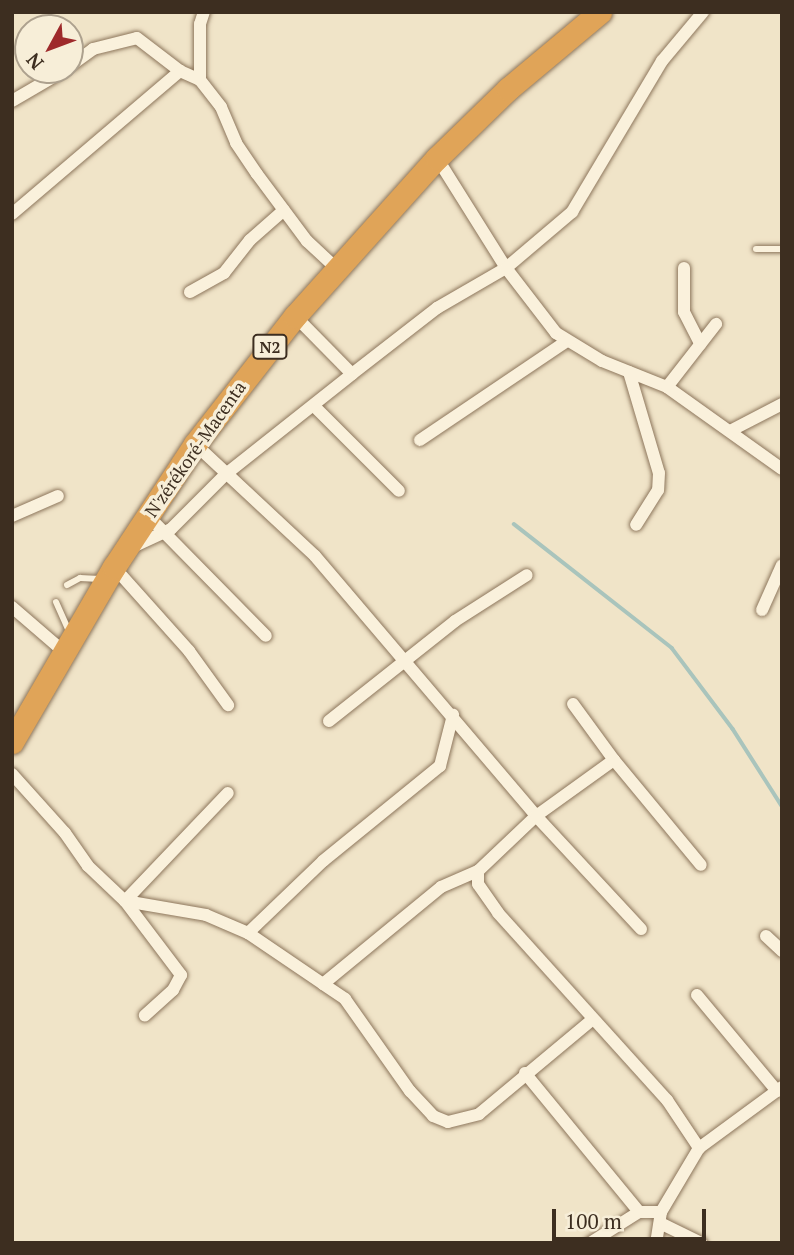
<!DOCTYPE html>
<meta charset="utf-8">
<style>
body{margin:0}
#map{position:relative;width:794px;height:1255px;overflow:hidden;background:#f0e4c8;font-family:"PT Serif",serif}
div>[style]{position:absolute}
.stream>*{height:3.5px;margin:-1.75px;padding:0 1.75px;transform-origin:1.75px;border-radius:1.75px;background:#a9c4bc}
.roads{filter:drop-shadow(0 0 2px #8d765c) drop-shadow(0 0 2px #8d765c)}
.lane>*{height:6px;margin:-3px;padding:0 3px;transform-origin:3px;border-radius:3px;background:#faf1dc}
.street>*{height:12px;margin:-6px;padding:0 6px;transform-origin:6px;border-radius:6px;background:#faf1dc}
.highway>*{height:23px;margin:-11.5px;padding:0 11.5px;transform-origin:11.5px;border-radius:11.5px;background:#e0a458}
span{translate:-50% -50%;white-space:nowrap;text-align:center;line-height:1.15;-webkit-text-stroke:7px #f7eed8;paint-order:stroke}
.shield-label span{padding:2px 5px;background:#f7eed8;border:2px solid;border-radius:5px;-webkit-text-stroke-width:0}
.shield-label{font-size:16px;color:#3d2e20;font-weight:700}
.street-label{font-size:18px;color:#3d2e20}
.frame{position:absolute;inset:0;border:14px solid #3d2e20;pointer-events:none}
.north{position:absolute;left:14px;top:14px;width:70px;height:70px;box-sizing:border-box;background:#f7eed8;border:2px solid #ada18e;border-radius:50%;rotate:229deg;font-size:19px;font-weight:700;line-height:28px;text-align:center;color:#3d2e20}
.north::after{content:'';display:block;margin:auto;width:24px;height:32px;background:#9e2a2b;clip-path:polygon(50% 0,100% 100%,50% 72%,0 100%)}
.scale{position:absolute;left:552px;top:1209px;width:154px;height:32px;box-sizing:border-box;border:4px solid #3d2e20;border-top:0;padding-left:9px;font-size:21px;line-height:24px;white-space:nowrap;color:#3d2e20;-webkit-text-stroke:5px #f7eed8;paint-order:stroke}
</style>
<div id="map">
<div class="stream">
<i style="left:514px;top:524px;width:201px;rotate:38.1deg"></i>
<i style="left:672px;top:648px;width:101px;rotate:53deg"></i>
<i style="left:733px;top:729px;width:91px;rotate:57.5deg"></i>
</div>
<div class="roads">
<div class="lane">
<i style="left:756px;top:249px;width:26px"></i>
<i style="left:67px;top:585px;width:15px;rotate:-28deg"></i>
<i style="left:80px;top:578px;width:20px;rotate:3deg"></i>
<i style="left:56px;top:602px;width:32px;rotate:66deg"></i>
</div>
<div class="street">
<i style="left:70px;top:66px;width:29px;rotate:-36deg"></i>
<i style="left:93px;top:49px;width:45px;rotate:-14deg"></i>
<i style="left:137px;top:38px;width:54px;rotate:37.5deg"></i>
<i style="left:180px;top:71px;width:22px;rotate:24deg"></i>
<i style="left:200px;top:80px;width:34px;rotate:52deg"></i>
<i style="left:221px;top:107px;width:39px;rotate:67deg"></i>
<i style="left:236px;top:143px;width:37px;rotate:56deg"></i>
<i style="left:257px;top:174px;width:84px;rotate:53.3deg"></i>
<i style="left:307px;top:241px;width:38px;rotate:43deg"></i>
<i style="left:200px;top:80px;width:56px;rotate:-90deg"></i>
<i style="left:200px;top:24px;width:13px;rotate:-72deg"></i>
<i style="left:12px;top:101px;width:61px;rotate:-30.3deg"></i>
<i style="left:437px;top:158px;width:130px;rotate:57.9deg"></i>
<i style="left:506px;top:268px;width:82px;rotate:52.4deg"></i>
<i style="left:556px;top:333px;width:54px;rotate:31.3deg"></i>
<i style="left:602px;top:361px;width:70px;rotate:21.8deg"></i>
<i style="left:667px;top:387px;width:141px;rotate:35.5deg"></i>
<i style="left:12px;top:214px;width:221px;rotate:-40.4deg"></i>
<i style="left:684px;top:268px;width:44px;rotate:90deg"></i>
<i style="left:684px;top:312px;width:36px;rotate:63deg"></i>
<i style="left:190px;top:292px;width:39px;rotate:-29deg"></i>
<i style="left:224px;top:273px;width:42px;rotate:-51.8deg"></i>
<i style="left:250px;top:240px;width:45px;rotate:-41.4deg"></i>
<i style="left:295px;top:316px;width:81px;rotate:45.5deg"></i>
<i style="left:629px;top:372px;width:105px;rotate:73.5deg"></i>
<i style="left:659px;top:473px;width:17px;rotate:93deg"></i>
<i style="left:658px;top:490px;width:41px;rotate:122.2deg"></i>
<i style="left:667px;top:387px;width:80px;rotate:-52.1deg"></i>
<i style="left:314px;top:406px;width:120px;rotate:45deg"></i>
<i style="left:730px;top:431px;width:59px;rotate:-27.4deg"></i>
<i style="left:420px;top:440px;width:177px;rotate:-34deg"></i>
<i style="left:195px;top:444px;width:164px;rotate:43deg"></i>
<i style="left:315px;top:556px;width:341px;rotate:49.6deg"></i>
<i style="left:536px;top:816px;width:80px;rotate:136.5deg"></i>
<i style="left:478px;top:871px;width:13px;rotate:90deg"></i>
<i style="left:478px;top:884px;width:35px;rotate:55deg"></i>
<i style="left:498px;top:913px;width:252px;rotate:47.9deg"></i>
<i style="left:667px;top:1100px;width:58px;rotate:56.3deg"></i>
<i style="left:699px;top:1148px;width:74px;rotate:120.7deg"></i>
<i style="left:661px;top:1212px;width:31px;rotate:99deg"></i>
<i style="left:12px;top:516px;width:50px;rotate:-23.5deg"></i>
<i style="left:148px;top:516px;width:168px;rotate:45.5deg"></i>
<i style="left:128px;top:549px;width:47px;rotate:-24.9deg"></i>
<i style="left:171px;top:529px;width:78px;rotate:-45deg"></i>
<i style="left:226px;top:474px;width:161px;rotate:-38.4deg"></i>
<i style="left:352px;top:374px;width:108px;rotate:-37.8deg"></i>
<i style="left:437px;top:308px;width:80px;rotate:-30.1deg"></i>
<i style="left:506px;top:268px;width:87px;rotate:-40.3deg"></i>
<i style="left:572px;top:212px;width:176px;rotate:-59.2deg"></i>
<i style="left:662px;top:61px;width:64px;rotate:-50.1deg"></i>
<i style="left:114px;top:567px;width:113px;rotate:48.2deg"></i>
<i style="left:189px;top:651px;width:67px;rotate:54.2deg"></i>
<i style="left:12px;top:607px;width:67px;rotate:40.8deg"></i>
<i style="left:762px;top:610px;width:49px;rotate:-66deg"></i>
<i style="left:573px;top:704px;width:69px;rotate:53.8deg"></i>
<i style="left:329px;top:721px;width:161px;rotate:-38.4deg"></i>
<i style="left:455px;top:621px;width:85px;rotate:-32.6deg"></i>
<i style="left:12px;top:774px;width:79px;rotate:48.1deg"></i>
<i style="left:65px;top:833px;width:40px;rotate:55.1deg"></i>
<i style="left:88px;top:866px;width:51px;rotate:43.4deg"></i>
<i style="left:125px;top:901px;width:149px;rotate:-46.4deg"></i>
<i style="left:125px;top:901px;width:82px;rotate:9.8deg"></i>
<i style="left:206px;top:915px;width:46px;rotate:23.2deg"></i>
<i style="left:248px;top:933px;width:91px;rotate:34.2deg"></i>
<i style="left:323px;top:984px;width:27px;rotate:34deg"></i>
<i style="left:345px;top:999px;width:113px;rotate:54.8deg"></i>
<i style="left:410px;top:1091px;width:34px;rotate:47deg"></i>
<i style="left:433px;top:1116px;width:16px;rotate:22deg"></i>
<i style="left:448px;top:1122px;width:32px;rotate:-14deg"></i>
<i style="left:479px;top:1114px;width:148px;rotate:-39.8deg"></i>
<i style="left:125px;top:901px;width:93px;rotate:52.9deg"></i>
<i style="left:181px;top:975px;width:17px;rotate:118deg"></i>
<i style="left:173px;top:990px;width:38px;rotate:138deg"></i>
<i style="left:641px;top:929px;width:154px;rotate:-132.9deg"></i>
<i style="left:536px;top:816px;width:96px;rotate:-35.7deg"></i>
<i style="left:614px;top:760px;width:136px;rotate:50.4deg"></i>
<i style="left:248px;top:933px;width:104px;rotate:-43.8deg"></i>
<i style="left:323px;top:861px;width:151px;rotate:-39.1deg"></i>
<i style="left:440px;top:766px;width:53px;rotate:-75.7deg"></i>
<i style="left:766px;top:936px;width:22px;rotate:43deg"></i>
<i style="left:323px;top:984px;width:153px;rotate:-39.4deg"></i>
<i style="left:441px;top:887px;width:40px;rotate:-23.4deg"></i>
<i style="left:697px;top:995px;width:125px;rotate:50.2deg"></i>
<i style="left:525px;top:1073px;width:180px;rotate:50.6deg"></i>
<i style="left:699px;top:1148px;width:103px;rotate:-36.3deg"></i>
<i style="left:660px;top:1223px;width:46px;rotate:26deg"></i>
<i style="left:590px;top:1243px;width:58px;rotate:-32.3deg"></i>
<i style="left:639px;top:1212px;width:22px"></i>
</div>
<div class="highway">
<i style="left:12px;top:742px;width:203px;rotate:-59.8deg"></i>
<i style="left:114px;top:567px;width:147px;rotate:-56.6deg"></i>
<i style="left:195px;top:444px;width:162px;rotate:-52deg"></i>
<i style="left:295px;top:316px;width:212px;rotate:-48.1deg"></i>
<i style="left:437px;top:158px;width:99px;rotate:-44.2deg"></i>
<i style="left:508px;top:89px;width:120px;rotate:-39.9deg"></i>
</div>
</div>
<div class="shield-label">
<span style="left:270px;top:347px">N2</span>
</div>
<div class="street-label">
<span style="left:195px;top:449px;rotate:-55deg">N'zérékoré-Macenta</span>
</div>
<div class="frame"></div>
<div class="north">N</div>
<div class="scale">100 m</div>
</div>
